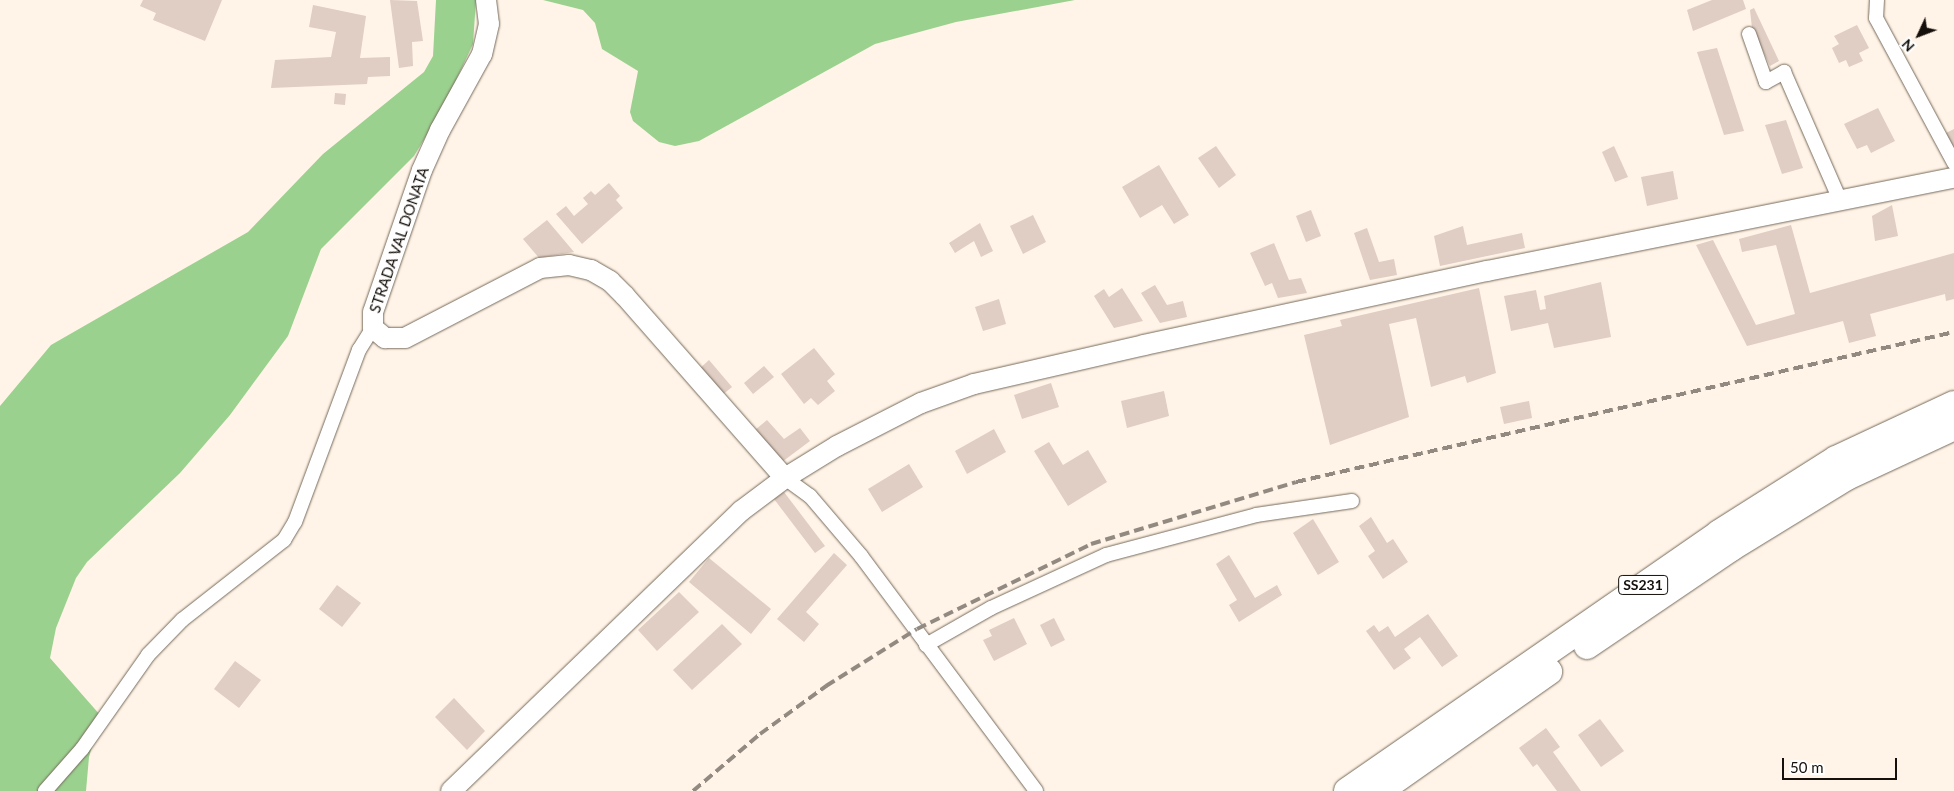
<!DOCTYPE html>
<style>
body{margin:0}
#map{position:relative;width:1954px;height:791px;overflow:hidden;background:#fff4e7;font-family:Lato,sans-serif}
div>[style]{position:absolute}
.forest>*{inset:0;background:#9bd18f}
.building>*{inset:0;background:#e0cdc3}
.roads{filter:drop-shadow(0 0 1px #75695b) drop-shadow(0 0 1px #75695b)}
.street>*{height:14px;margin:-7px;padding:0 7px;transform-origin:7px;border-radius:7px;background:#fff}
.secondary>*{height:20px;margin:-10px;padding:0 10px;transform-origin:10px;border-radius:10px;background:#fff}
.highway>*{height:26px;margin:-13px;padding:0 13px;transform-origin:13px;border-radius:13px;background:#fff}
.rail>*{height:4px;margin-top:-2px;transform-origin:0;background:repeating-linear-gradient(90deg,#928a81 0 10px,transparent 0 15px)}
span{translate:-50% -50%;white-space:nowrap;text-align:center;line-height:1.15;-webkit-text-stroke:4px #fff;paint-order:stroke}
.shield-label span{padding:1px 4px;background:#fff;border:1px solid;border-radius:4px;-webkit-text-stroke-width:0}
.shield-label{font-size:14px;color:#15100b;font-weight:700}
.street-label{font-size:15px;color:#15100b}
.north{position:absolute;left:1894px;top:10px;width:50px;height:50px;-webkit-text-stroke:4px #fff;paint-order:stroke;rotate:227deg;font-size:14px;font-weight:700;line-height:20px;text-align:center;color:#15100b}
.north::after{content:'';display:block;margin:auto;width:18px;height:22px;background:#15100b;clip-path:polygon(50% 0,100% 100%,50% 72%,0 100%)}
.scale{position:absolute;left:1782px;top:758px;width:115px;height:22px;box-sizing:border-box;border:2px solid #15100b;border-top:0;padding-left:6px;font-size:15px;line-height:18px;white-space:nowrap;color:#15100b;-webkit-text-stroke:4px #fff;paint-order:stroke}
</style>
<div id="map">
<div class="forest">
<i style="clip-path:polygon(436px 0,476px 0,473px 44px,443px 108px,414px 156px,321px 249px,288px 336px,230px 415px,180px 473px,87px 562px,76px 578px,56px 628px,50px 658px,101px 716px,89px 757px,86px 791px,0 791px,0 406px,51px 345px,248px 232px,323px 154px,424px 72px,433px 56px)"></i>
<i style="clip-path:polygon(543px 0,1075px 0,956px 22px,875px 44px,699px 141px,675px 146px,659px 142px,633px 121px,630px 112px,638px 71px,602px 49px,595px 23px,583px 10px)"></i>
</div>
<div class="building">
<i style="clip-path:polygon(143px 0,222px 0,205px 41px,153px 20px,156px 13px,140px 6px)"></i>
<i style="clip-path:polygon(390px 0,417px 1px,423px 41px,412px 42px,413px 66px,399px 68px)"></i>
<i style="clip-path:polygon(1712px 0,1743px 0,1746px 9px,1693px 31px,1687px 10px)"></i>
<i style="clip-path:polygon(313px 5px,366px 16px,360px 58px,390px 57px,390px 76px,368px 77px,367px 84px,271px 88px,275px 60px,331px 57px,336px 32px,309px 27px)"></i>
<i style="clip-path:polygon(1754px 8px,1779px 61px,1770px 66px,1752px 28px,1750px 10px)"></i>
<i style="clip-path:polygon(1857px 25px,1869px 48px,1859px 53px,1863px 61px,1849px 67px,1846px 60px,1839px 63px,1832px 48px,1839px 44px,1834px 36px)"></i>
<i style="clip-path:polygon(1717px 48px,1744px 131px,1724px 135px,1697px 52px)"></i>
<i style="clip-path:polygon(335px 93px,346px 94px,345px 105px,334px 104px)"></i>
<i style="clip-path:polygon(1878px 108px,1895px 141px,1871px 153px,1867px 145px,1857px 149px,1844px 124px)"></i>
<i style="clip-path:polygon(1786px 120px,1803px 168px,1782px 174px,1765px 125px)"></i>
<i style="clip-path:polygon(1954px 129px,1954px 149px,1946px 133px)"></i>
<i style="clip-path:polygon(1216px 146px,1236px 175px,1219px 188px,1198px 158px)"></i>
<i style="clip-path:polygon(1614px 146px,1628px 177px,1615px 182px,1602px 152px)"></i>
<i style="clip-path:polygon(1159px 165px,1189px 215px,1174px 224px,1162px 205px,1140px 218px,1122px 187px)"></i>
<i style="clip-path:polygon(1673px 171px,1678px 199px,1647px 206px,1641px 177px)"></i>
<i style="clip-path:polygon(609px 183px,620px 196px,616px 200px,623px 208px,582px 244px,556px 214px,566px 206px,574px 216px,588px 204px,583px 198px,591px 191px,595px 195px)"></i>
<i style="clip-path:polygon(1892px 205px,1898px 236px,1875px 241px,1872px 216px)"></i>
<i style="clip-path:polygon(1311px 210px,1321px 236px,1306px 242px,1296px 216px)"></i>
<i style="clip-path:polygon(1033px 215px,1046px 242px,1023px 254px,1010px 226px)"></i>
<i style="clip-path:polygon(547px 220px,574px 252px,539px 258px,523px 239px)"></i>
<i style="clip-path:polygon(980px 223px,993px 251px,981px 257px,974px 241px,955px 253px,949px 243px)"></i>
<i style="clip-path:polygon(1791px 225px,1810px 293px,1954px 253px,1954px 299px,1946px 301px,1945px 294px,1870px 314px,1876px 336px,1849px 343px,1843px 321px,1747px 346px,1696px 245px,1713px 240px,1756px 325px,1795px 314px,1776px 245px,1742px 252px,1739px 239px)"></i>
<i style="clip-path:polygon(1463px 226px,1467px 245px,1522px 233px,1525px 248px,1440px 266px,1434px 236px)"></i>
<i style="clip-path:polygon(1367px 228px,1379px 262px,1394px 259px,1397px 275px,1370px 280px,1354px 233px)"></i>
<i style="clip-path:polygon(1274px 243px,1289px 280px,1301px 278px,1307px 293px,1278px 298px,1272px 283px,1265px 286px,1250px 253px)"></i>
<i style="clip-path:polygon(1601px 282px,1611px 337px,1554px 348px,1548px 323px,1511px 331px,1504px 296px,1536px 290px,1540px 310px,1546px 309px,1544px 296px)"></i>
<i style="clip-path:polygon(1155px 285px,1167px 305px,1183px 301px,1187px 317px,1160px 323px,1141px 293px)"></i>
<i style="clip-path:polygon(1122px 288px,1143px 321px,1114px 328px,1094px 296px,1104px 289px,1109px 297px)"></i>
<i style="clip-path:polygon(1479px 288px,1496px 373px,1467px 383px,1465px 376px,1431px 387px,1416px 318px,1389px 324px,1409px 417px,1330px 445px,1304px 335px,1342px 326px,1340px 320px)"></i>
<i style="clip-path:polygon(999px 299px,1006px 324px,983px 331px,975px 307px)"></i>
<i style="clip-path:polygon(814px 348px,835px 374px,827px 381px,835px 391px,818px 405px,811px 398px,804px 404px,781px 374px)"></i>
<i style="clip-path:polygon(709px 360px,732px 387px,721px 396px,698px 370px)"></i>
<i style="clip-path:polygon(764px 366px,774px 377px,753px 394px,744px 383px)"></i>
<i style="clip-path:polygon(1051px 383px,1059px 407px,1022px 419px,1014px 395px)"></i>
<i style="clip-path:polygon(1164px 391px,1169px 416px,1127px 428px,1121px 401px)"></i>
<i style="clip-path:polygon(1529px 401px,1532px 418px,1504px 424px,1500px 407px)"></i>
<i style="clip-path:polygon(767px 420px,784px 439px,800px 428px,810px 441px,782px 462px,755px 430px)"></i>
<i style="clip-path:polygon(994px 429px,1006px 452px,967px 474px,955px 451px)"></i>
<i style="clip-path:polygon(1049px 442px,1063px 465px,1088px 450px,1107px 482px,1068px 506px,1034px 451px)"></i>
<i style="clip-path:polygon(909px 464px,923px 487px,882px 512px,868px 489px)"></i>
<i style="clip-path:polygon(784px 492px,825px 546px,815px 553px,774px 499px)"></i>
<i style="clip-path:polygon(1371px 517px,1387px 543px,1393px 539px,1408px 562px,1383px 579px,1368px 556px,1375px 551px,1359px 526px)"></i>
<i style="clip-path:polygon(1313px 519px,1339px 562px,1318px 575px,1293px 533px)"></i>
<i style="clip-path:polygon(834px 553px,847px 565px,806px 612px,819px 624px,804px 642px,777px 619px)"></i>
<i style="clip-path:polygon(1229px 555px,1255px 598px,1277px 585px,1282px 595px,1239px 622px,1229px 605px,1237px 600px,1216px 564px)"></i>
<i style="clip-path:polygon(709px 558px,771px 609px,751px 634px,689px 582px)"></i>
<i style="clip-path:polygon(337px 585px,361px 603px,342px 627px,319px 609px)"></i>
<i style="clip-path:polygon(679px 592px,699px 612px,657px 651px,638px 630px)"></i>
<i style="clip-path:polygon(1428px 614px,1458px 656px,1442px 667px,1420px 637px,1404px 649px,1411px 658px,1394px 670px,1366px 631px,1374px 625px,1379px 632px,1388px 626px,1395px 637px)"></i>
<i style="clip-path:polygon(1014px 618px,1027px 644px,994px 661px,983px 640px,992px 636px,989px 630px)"></i>
<i style="clip-path:polygon(1054px 618px,1065px 640px,1051px 647px,1040px 625px)"></i>
<i style="clip-path:polygon(722px 624px,742px 644px,692px 690px,673px 670px)"></i>
<i style="clip-path:polygon(235px 661px,261px 680px,239px 708px,214px 689px)"></i>
<i style="clip-path:polygon(454px 698px,485px 731px,467px 750px,435px 717px)"></i>
<i style="clip-path:polygon(1600px 719px,1624px 751px,1601px 767px,1578px 735px)"></i>
<i style="clip-path:polygon(1546px 728px,1560px 747px,1553px 752px,1581px 791px,1557px 791px,1537px 764px,1533px 767px,1519px 748px)"></i>
</div>
<div class="roads">
<div class="street">
<i style="left:1877px;top:0;width:18px;rotate:93deg"></i>
<i style="left:1876px;top:18px;width:165px;rotate:61.7deg"></i>
<i style="left:1749px;top:34px;width:51px;rotate:70.5deg"></i>
<i style="left:1766px;top:82px;width:21px;rotate:-29deg"></i>
<i style="left:1784px;top:72px;width:140px;rotate:66.4deg"></i>
<i style="left:785px;top:478px;width:31px;rotate:36deg"></i>
<i style="left:810px;top:496px;width:79px;rotate:49.6deg"></i>
<i style="left:861px;top:556px;width:293px;rotate:53.3deg"></i>
<i style="left:926px;top:645px;width:75px;rotate:-29.6deg"></i>
<i style="left:991px;top:608px;width:127px;rotate:-24.7deg"></i>
<i style="left:1106px;top:555px;width:155px;rotate:-14.9deg"></i>
<i style="left:1256px;top:515px;width:97px;rotate:-8.3deg"></i>
<i style="left:45px;top:791px;width:56px;rotate:-48.6deg"></i>
<i style="left:82px;top:749px;width:115px;rotate:-54.9deg"></i>
<i style="left:148px;top:655px;width:49px;rotate:-45.8deg"></i>
<i style="left:182px;top:620px;width:130px;rotate:-38.1deg"></i>
<i style="left:284px;top:540px;width:21px;rotate:-59deg"></i>
<i style="left:295px;top:522px;width:184px;rotate:-69.6deg"></i>
<i style="left:359px;top:350px;width:26px;rotate:-58deg"></i>
</div>
<div class="secondary">
<i style="left:486px;top:0;width:24px;rotate:83deg"></i>
<i style="left:489px;top:24px;width:31px;rotate:103deg"></i>
<i style="left:482px;top:54px;width:87px;rotate:118.9deg"></i>
<i style="left:440px;top:130px;width:44px;rotate:114.2deg"></i>
<i style="left:422px;top:170px;width:150px;rotate:109deg"></i>
<i style="left:373px;top:312px;width:16px;rotate:90deg"></i>
<i style="left:373px;top:328px;width:16px;rotate:40deg"></i>
<i style="left:385px;top:338px;width:20px"></i>
<i style="left:405px;top:338px;width:152px;rotate:-27.4deg"></i>
<i style="left:540px;top:268px;width:29px;rotate:-6deg"></i>
<i style="left:569px;top:265px;width:23px;rotate:13deg"></i>
<i style="left:591px;top:270px;width:22px;rotate:30deg"></i>
<i style="left:610px;top:281px;width:21px;rotate:45deg"></i>
<i style="left:625px;top:296px;width:242px;rotate:48.7deg"></i>
<i style="left:451px;top:791px;width:403px;rotate:-44deg"></i>
<i style="left:741px;top:511px;width:55px;rotate:-36.9deg"></i>
<i style="left:785px;top:478px;width:61px;rotate:-31.6deg"></i>
<i style="left:837px;top:446px;width:94px;rotate:-27.1deg"></i>
<i style="left:921px;top:403px;width:56px;rotate:-19.7deg"></i>
<i style="left:974px;top:384px;width:174px;rotate:-12.9deg"></i>
<i style="left:1144px;top:345px;width:351px;rotate:-12.2deg"></i>
<i style="left:1487px;top:271px;width:476px;rotate:-11.3deg"></i>
</div>
<div class="highway">
<i style="left:1587px;top:646px;width:174px;rotate:-34.2deg"></i>
<i style="left:1731px;top:548px;width:136px;rotate:-31.5deg"></i>
<i style="left:1847px;top:477px;width:118px;rotate:-25deg"></i>
<i style="left:1347px;top:791px;width:453px;rotate:-34.7deg"></i>
<i style="left:1719px;top:533px;width:138px;rotate:-32.3deg"></i>
<i style="left:1836px;top:459px;width:130px;rotate:-25deg"></i>
<i style="left:1380px;top:791px;width:207px;rotate:-35.2deg"></i>
</div>
</div>
<div class="rail">
<i style="left:693px;top:791px;width:88px;rotate:-40.4deg"></i>
<i style="left:760px;top:734px;width:82px;rotate:-36deg"></i>
<i style="left:826px;top:686px;width:107px;rotate:-32.1deg"></i>
<i style="left:917px;top:629px;width:194px;rotate:-26deg"></i>
<i style="left:1091px;top:544px;width:214px;rotate:-16.8deg"></i>
<i style="left:1296px;top:482px;width:675px;rotate:-12.84deg"></i>
</div>
<div class="shield-label">
<span style="left:1643px;top:585px">SS231</span>
</div>
<div class="street-label">
<span style="left:399px;top:240px;rotate:-71deg">STRADA VAL DONATA</span>
</div>
<div class="north">N</div>
<div class="scale">50 m</div>
</div>
